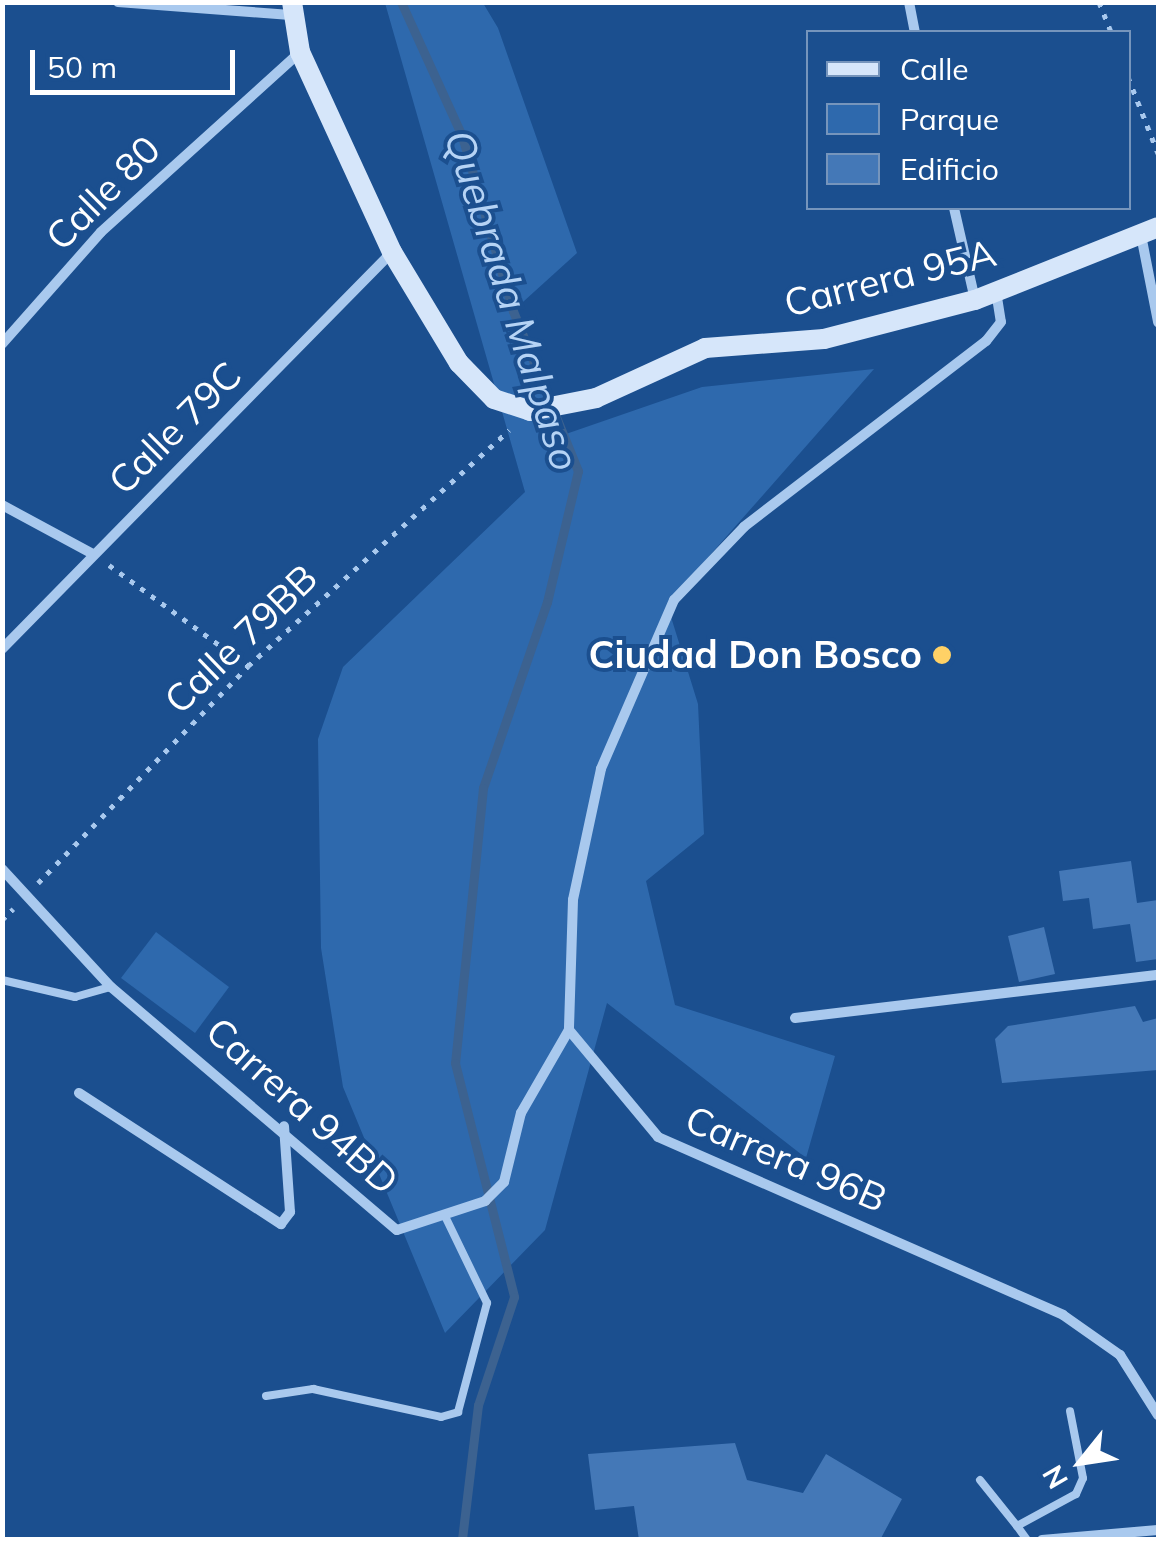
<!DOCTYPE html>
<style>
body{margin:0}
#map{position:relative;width:1161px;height:1542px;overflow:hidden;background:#1b4f8f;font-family:Mulish,sans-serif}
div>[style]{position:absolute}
.green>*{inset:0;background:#2e69ad}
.stream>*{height:9px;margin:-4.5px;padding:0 4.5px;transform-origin:4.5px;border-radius:4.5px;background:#3c6290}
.building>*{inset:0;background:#4478b7}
.path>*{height:5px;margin-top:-2.5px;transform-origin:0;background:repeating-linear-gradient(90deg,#a9c9ee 0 5px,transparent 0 13px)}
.lane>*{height:8px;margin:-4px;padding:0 4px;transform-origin:4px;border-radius:4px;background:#a9c9ee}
.street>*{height:10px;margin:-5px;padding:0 5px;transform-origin:5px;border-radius:5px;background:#a9c9ee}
.secondary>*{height:20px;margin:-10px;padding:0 10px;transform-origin:10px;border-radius:10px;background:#d6e6fa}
.dots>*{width:28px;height:28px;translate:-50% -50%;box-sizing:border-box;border:5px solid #1b4f8f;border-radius:50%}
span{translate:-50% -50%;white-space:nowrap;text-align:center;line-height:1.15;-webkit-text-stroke:8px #1b4f8f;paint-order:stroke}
.street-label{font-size:38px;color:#fff}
.poi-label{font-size:38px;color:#fff;font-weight:700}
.right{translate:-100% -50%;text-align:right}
.water-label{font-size:40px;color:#b5d3f5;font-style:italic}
.frame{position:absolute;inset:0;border:5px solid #fff;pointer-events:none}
.legend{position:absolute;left:806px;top:30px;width:325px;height:180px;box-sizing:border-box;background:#1b4f8f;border:2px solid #7695bc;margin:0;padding:12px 18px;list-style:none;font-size:30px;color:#fff}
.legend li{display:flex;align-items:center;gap:20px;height:50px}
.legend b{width:50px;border:2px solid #7695bc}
.north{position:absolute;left:1031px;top:1412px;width:100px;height:100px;-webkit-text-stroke:8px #1b4f8f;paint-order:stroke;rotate:240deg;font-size:28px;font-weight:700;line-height:40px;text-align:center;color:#fff}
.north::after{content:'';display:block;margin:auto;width:35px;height:45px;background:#fff;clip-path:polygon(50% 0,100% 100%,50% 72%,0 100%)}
.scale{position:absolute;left:30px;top:50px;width:205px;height:45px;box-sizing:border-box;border:5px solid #fff;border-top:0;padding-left:12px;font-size:30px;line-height:35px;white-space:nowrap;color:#fff;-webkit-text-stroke:8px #1b4f8f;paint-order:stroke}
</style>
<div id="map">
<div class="green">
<i style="clip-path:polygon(385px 3px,483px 3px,498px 28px,577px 253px,513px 311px,563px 435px,702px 387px,874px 369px,667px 604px,698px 704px,704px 834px,646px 881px,675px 1005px,835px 1056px,806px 1158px,607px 1003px,545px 1230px,445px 1333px,343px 1087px,321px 948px,318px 739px,343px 667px,525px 492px)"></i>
<i style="clip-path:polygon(156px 932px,229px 987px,195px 1033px,121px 978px)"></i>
</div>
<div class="stream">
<i style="left:401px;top:2px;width:147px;rotate:65.5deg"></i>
<i style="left:462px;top:136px;width:182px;rotate:73.8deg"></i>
<i style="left:513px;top:311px;width:173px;rotate:67.9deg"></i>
<i style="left:578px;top:471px;width:135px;rotate:103.3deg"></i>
<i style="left:547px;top:602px;width:197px;rotate:109deg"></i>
<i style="left:483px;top:788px;width:276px;rotate:95.8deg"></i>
<i style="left:455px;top:1063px;width:241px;rotate:75.8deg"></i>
<i style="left:514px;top:1297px;width:114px;rotate:108.4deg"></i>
<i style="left:478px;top:1405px;width:136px;rotate:96.8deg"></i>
</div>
<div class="building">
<i style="clip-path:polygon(1131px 861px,1137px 903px,1158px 900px,1158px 959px,1136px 962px,1130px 924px,1093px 929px,1089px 898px,1063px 901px,1059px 871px)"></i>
<i style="clip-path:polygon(1044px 927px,1055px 974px,1019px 982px,1008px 936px)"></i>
<i style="clip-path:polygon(1135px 1006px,1143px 1022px,1158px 1018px,1158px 1070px,1002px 1083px,995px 1039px,1008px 1026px)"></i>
<i style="clip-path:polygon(735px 1443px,747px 1480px,803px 1493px,826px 1454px,902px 1499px,880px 1540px,639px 1540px,634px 1506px,595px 1510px,588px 1454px)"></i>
</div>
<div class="path">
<i style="left:1099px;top:2px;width:32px;rotate:68deg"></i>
<i style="left:1128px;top:77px;width:82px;rotate:68.5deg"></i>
<i style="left:109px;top:565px;width:172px;rotate:36deg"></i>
<i style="left:38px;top:883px;width:302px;rotate:-45.9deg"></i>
<i style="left:248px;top:666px;width:352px;rotate:-42.1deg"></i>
<i style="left:2px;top:920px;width:16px;rotate:-45deg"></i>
</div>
<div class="lane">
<i style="left:2px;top:980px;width:75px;rotate:13.1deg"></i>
<i style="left:75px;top:997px;width:37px;rotate:-16deg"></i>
<i style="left:266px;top:1396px;width:48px;rotate:-8.5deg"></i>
<i style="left:313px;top:1389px;width:131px;rotate:12.3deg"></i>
<i style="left:441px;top:1417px;width:18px;rotate:-16deg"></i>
<i style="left:458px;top:1412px;width:113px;rotate:-75.1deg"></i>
<i style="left:487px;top:1303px;width:94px;rotate:-115.8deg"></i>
<i style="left:980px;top:1480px;width:59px;rotate:51.2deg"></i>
<i style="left:1017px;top:1526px;width:67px;rotate:-28.5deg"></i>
<i style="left:1076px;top:1494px;width:17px;rotate:-66deg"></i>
<i style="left:1083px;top:1478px;width:68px;rotate:-101deg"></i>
<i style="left:1017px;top:1526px;width:17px;rotate:54deg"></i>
</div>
<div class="street">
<i style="left:118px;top:2px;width:173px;rotate:4.3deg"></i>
<i style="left:909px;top:2px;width:31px;rotate:79deg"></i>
<i style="left:954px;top:208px;width:94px;rotate:77.1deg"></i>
<i style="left:1141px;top:235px;width:89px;rotate:78.9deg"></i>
<i style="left:996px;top:291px;width:31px;rotate:81deg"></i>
<i style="left:1001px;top:322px;width:24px;rotate:128deg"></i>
<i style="left:986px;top:341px;width:305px;rotate:142.5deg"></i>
<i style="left:744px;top:527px;width:101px;rotate:133.8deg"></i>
<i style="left:674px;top:600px;width:184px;rotate:113.4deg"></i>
<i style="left:601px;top:769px;width:134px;rotate:102.1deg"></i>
<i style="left:573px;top:900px;width:130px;rotate:91.8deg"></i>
<i style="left:569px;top:1030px;width:139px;rotate:50.2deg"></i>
<i style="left:658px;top:1137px;width:442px;rotate:23.7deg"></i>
<i style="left:1063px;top:1315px;width:70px;rotate:35.1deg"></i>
<i style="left:1120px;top:1355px;width:71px;rotate:57.7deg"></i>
<i style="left:2px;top:344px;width:149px;rotate:-48.5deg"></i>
<i style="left:101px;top:232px;width:268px;rotate:-42.1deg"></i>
<i style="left:2px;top:505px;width:103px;rotate:28.3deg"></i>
<i style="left:2px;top:649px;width:557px;rotate:-45.51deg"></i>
<i style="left:2px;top:869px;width:161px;rotate:47.3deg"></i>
<i style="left:111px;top:987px;width:375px;rotate:40.4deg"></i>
<i style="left:397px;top:1230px;width:93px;rotate:-18.2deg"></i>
<i style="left:485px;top:1201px;width:27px;rotate:-45deg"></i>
<i style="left:504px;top:1182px;width:71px;rotate:-76.2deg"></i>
<i style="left:521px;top:1113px;width:96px;rotate:-60deg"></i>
<i style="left:795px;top:1018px;width:366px;rotate:-6.8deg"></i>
<i style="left:79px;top:1093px;width:241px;rotate:33deg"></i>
<i style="left:281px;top:1224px;width:15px;rotate:-53deg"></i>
<i style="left:290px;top:1212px;width:86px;rotate:-94deg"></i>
<i style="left:1042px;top:1540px;width:116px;rotate:-4.9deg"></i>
</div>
<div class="secondary">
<i style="left:292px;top:2px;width:51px;rotate:80.9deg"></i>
<i style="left:300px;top:52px;width:220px;rotate:65.3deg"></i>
<i style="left:392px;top:252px;width:130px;rotate:58.9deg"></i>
<i style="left:459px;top:363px;width:50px;rotate:45.8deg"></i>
<i style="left:494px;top:399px;width:38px;rotate:18deg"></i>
<i style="left:530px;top:411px;width:67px;rotate:-11.1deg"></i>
<i style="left:596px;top:398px;width:120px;rotate:-24.6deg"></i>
<i style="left:705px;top:348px;width:119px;rotate:-4.3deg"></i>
<i style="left:824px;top:339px;width:156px;rotate:-14.5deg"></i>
<i style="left:975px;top:300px;width:197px;rotate:-21.7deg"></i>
</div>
<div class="dots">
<i style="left:942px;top:655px;background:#ffd166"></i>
</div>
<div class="street-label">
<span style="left:103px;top:193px;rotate:-45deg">Calle 80</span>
<span style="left:890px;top:278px;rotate:-14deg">Carrera 95A</span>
<span style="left:175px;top:428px;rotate:-45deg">Calle 79C</span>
<span style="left:241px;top:639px;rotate:-44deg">Calle 79BB</span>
<span style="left:302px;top:1106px;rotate:42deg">Carrera 94BD</span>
<span style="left:786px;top:1159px;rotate:23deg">Carrera 96B</span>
</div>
<div class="poi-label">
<span class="right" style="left:922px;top:655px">Ciudad Don Bosco</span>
</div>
<div class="water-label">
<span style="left:513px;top:300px;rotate:72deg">Quebrada Malpaso</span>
</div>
<div class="frame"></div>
<ul class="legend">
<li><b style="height:12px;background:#d6e6fa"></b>Calle</li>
<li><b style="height:28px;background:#2e69ad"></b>Parque</li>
<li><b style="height:28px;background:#4478b7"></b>Edificio</li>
</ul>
<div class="north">N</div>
<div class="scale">50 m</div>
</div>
